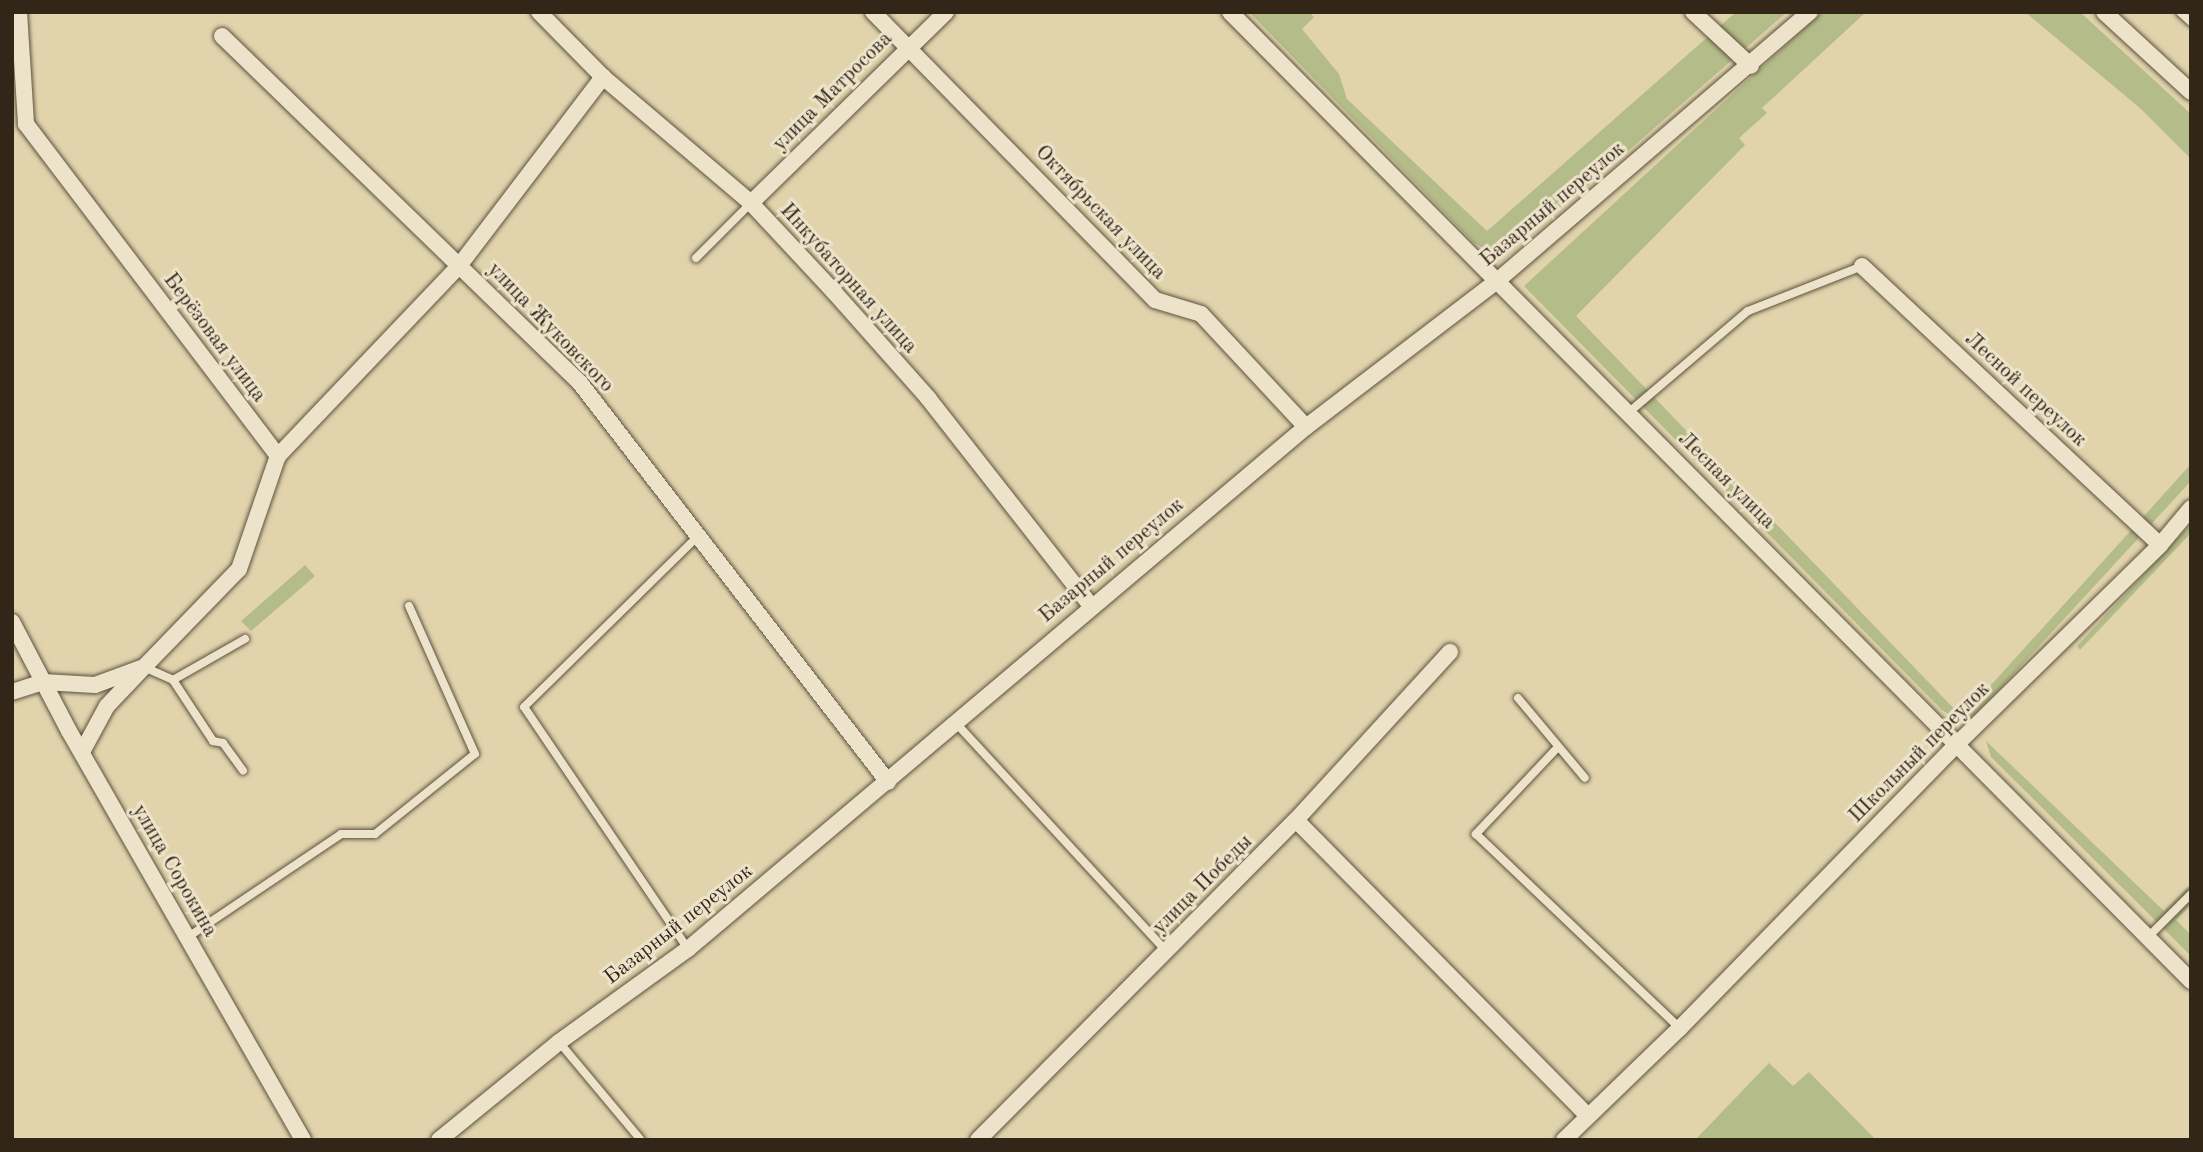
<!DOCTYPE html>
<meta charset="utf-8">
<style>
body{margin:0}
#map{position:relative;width:2203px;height:1152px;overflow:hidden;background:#e1d4ad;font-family:"Old Standard TT",serif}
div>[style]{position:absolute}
.green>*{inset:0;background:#b4bc89}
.roads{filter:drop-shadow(0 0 2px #5e523e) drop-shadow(0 0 2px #5e523e)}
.lane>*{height:8px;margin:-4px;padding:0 4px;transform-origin:4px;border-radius:4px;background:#ece3ca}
.street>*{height:16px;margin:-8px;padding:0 8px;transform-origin:8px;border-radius:8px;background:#ece3ca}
span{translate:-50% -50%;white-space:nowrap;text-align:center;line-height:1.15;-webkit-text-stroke:6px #ece3ca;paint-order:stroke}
.street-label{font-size:21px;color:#322619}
.frame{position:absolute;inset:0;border:14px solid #322619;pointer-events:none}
</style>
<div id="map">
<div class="green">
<i style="clip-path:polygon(1309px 12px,1314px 17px,1302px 29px,1339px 74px,1347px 99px,1487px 231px,1736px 12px,1787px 12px,1596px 179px,1499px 256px,1474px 243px,1251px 14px)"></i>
<i style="clip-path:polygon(1822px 12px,1866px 12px,1762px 108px,1767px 113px,1739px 138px,1745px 145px,1576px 316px,1962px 717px,2191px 464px,2191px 481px,1972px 719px,1956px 719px,1942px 710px,1524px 286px)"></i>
<i style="clip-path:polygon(2025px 12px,2080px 12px,2191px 114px,2191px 159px,2141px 109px)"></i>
<i style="clip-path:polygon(2191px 524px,2191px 533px,2080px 650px,2077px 646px)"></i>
<i style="clip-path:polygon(305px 565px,315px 576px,251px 631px,241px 621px)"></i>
<i style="clip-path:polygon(1986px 741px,2164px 911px,2191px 884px,2191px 905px,2176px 920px,2191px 935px,2191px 956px,1991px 757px)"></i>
<i style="clip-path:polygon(1769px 1063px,1793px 1086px,1809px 1072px,1876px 1140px,1695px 1140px)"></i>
</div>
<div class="roads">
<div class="lane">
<i style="left:2180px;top:12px;width:15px;rotate:42deg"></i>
<i style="left:696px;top:258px;width:78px;rotate:-45deg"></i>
<i style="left:1628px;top:413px;width:157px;rotate:-40.4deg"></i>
<i style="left:1748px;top:311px;width:123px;rotate:-21.5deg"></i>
<i style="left:144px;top:667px;width:32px;rotate:24deg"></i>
<i style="left:173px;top:680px;width:83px;rotate:-29.7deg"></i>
<i style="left:173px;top:680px;width:73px;rotate:56.7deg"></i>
<i style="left:213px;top:741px;width:10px;rotate:11deg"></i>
<i style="left:223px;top:743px;width:34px;rotate:54deg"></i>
<i style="left:1518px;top:698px;width:104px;rotate:50.1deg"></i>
<i style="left:954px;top:721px;width:314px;rotate:47.3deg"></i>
<i style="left:1558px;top:747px;width:120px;rotate:133.3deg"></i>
<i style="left:1476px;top:834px;width:282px;rotate:43.6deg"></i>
<i style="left:188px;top:937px;width:184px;rotate:-33.9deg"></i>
<i style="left:341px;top:834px;width:34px"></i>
<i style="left:375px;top:834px;width:128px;rotate:-38.7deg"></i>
<i style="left:475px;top:754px;width:162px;rotate:-114deg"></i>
<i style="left:2148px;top:937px;width:61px;rotate:-45deg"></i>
<i style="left:688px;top:949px;width:292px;rotate:-124.1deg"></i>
<i style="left:524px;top:707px;width:244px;rotate:-44.5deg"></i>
<i style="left:559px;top:1042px;width:128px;rotate:50.1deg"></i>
</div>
<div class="street">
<i style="left:19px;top:12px;width:112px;rotate:86.4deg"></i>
<i style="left:26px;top:124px;width:417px;rotate:52.8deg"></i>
<i style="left:278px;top:456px;width:262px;rotate:-46.4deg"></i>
<i style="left:459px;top:266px;width:238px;rotate:-52.7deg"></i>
<i style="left:539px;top:12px;width:91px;rotate:45.4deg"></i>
<i style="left:603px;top:77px;width:194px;rotate:40.4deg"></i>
<i style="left:751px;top:203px;width:122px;rotate:47deg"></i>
<i style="left:834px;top:292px;width:142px;rotate:48.4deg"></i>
<i style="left:928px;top:398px;width:264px;rotate:51.9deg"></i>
<i style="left:873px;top:12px;width:403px;rotate:45.6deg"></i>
<i style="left:1155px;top:300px;width:48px;rotate:16.9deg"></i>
<i style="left:1201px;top:314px;width:154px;rotate:47.1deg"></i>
<i style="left:1230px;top:12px;width:1365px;rotate:45.24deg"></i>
<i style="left:1693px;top:12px;width:79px;rotate:43deg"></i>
<i style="left:2104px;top:12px;width:118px;rotate:42.6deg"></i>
<i style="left:222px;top:36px;width:499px;rotate:44.1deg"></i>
<i style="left:580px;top:383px;width:504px;rotate:52.33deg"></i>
<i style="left:751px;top:203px;width:273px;rotate:-44.4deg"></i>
<i style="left:1862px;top:266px;width:408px;rotate:43.1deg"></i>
<i style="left:12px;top:622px;width:123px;rotate:62.4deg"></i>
<i style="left:69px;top:731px;width:471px;rotate:60.2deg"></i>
<i style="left:12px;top:692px;width:33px;rotate:-18deg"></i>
<i style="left:43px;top:682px;width:52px;rotate:3.3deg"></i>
<i style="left:95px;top:685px;width:52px;rotate:-20.2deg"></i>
<i style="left:144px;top:667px;width:136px;rotate:-45.9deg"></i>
<i style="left:239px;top:569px;width:120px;rotate:-71deg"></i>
<i style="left:82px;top:752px;width:52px;rotate:-61.5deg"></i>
<i style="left:107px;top:706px;width:51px;rotate:-46.6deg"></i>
<i style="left:1296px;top:820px;width:414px;rotate:45.4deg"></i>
<i style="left:439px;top:1140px;width:155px;rotate:-39.2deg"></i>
<i style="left:559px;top:1042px;width:159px;rotate:-35.8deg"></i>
<i style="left:688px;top:949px;width:809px;rotate:-40.19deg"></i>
<i style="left:1306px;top:427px;width:240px;rotate:-37.4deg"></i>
<i style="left:1497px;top:281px;width:413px;rotate:-40.7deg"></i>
<i style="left:978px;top:1140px;width:451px;rotate:-45.2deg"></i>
<i style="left:1296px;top:820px;width:228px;rotate:-47.5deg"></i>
<i style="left:1564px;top:1140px;width:161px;rotate:-44deg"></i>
<i style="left:1680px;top:1028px;width:397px;rotate:-45.7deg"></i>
<i style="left:1957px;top:744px;width:284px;rotate:-44.4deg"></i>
<i style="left:2160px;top:545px;width:48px;rotate:-50deg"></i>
</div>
</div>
<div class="street-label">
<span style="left:833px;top:92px;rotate:-45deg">улица Матросова</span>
<span style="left:1553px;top:205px;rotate:-40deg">Базарный переулок</span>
<span style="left:1100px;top:213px;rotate:46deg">Октябрьская улица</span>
<span style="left:848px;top:279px;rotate:48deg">Инкубаторная улица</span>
<span style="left:550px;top:328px;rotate:46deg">улица Жуковского</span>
<span style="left:214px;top:338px;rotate:53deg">Берёзовая улица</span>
<span style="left:2025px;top:390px;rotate:43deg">Лесной переулок</span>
<span style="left:1726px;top:481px;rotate:45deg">Лесная улица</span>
<span style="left:1112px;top:561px;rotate:-40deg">Базарный переулок</span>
<span style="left:1920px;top:753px;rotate:-45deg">Школьный переулок</span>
<span style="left:174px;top:871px;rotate:60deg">улица Сорокина</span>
<span style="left:1203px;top:885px;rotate:-45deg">улица Победы</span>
<span style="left:679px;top:925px;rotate:-38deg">Базарный переулок</span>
</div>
<div class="frame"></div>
</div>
